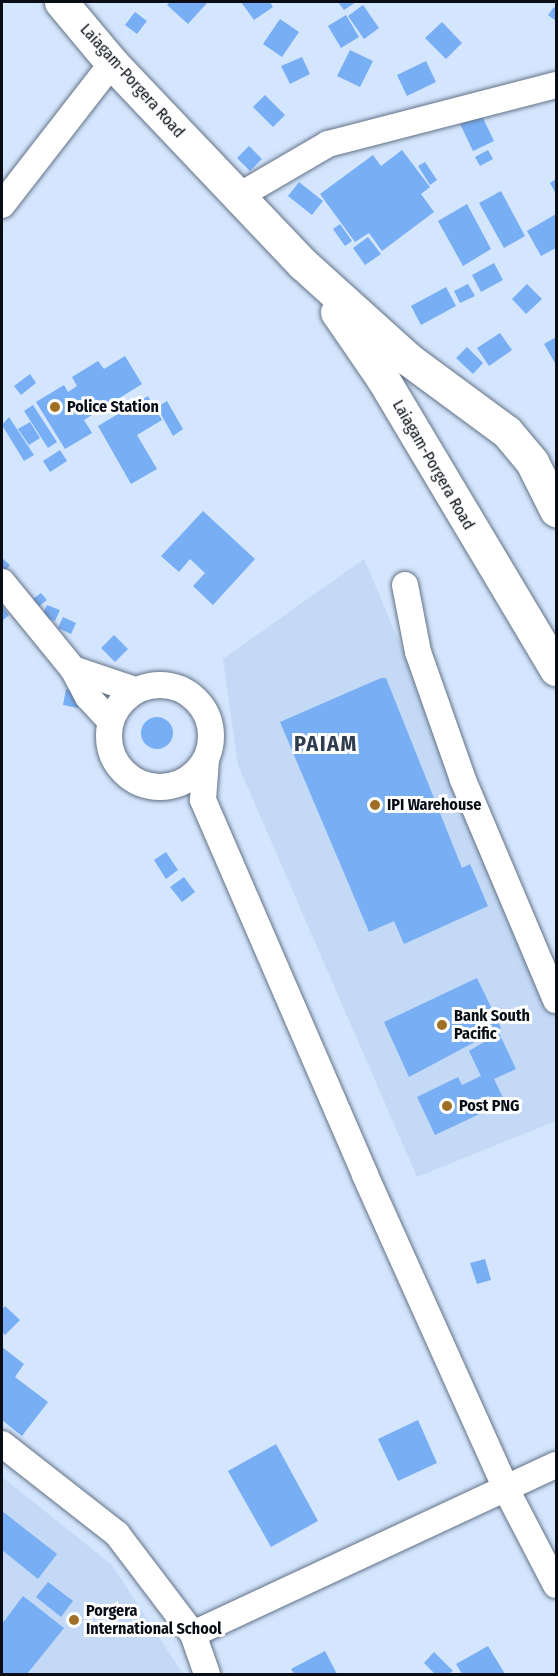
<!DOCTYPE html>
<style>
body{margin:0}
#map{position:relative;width:558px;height:1676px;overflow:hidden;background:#d4e6fd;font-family:"Fira Sans Condensed",sans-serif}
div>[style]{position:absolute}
.built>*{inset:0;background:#c3d9f5}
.building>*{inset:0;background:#77aef4}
.round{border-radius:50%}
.roads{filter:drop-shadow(0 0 2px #637286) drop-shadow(0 0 2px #637286)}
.minor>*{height:26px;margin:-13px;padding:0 13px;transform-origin:13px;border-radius:13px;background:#fff}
.minor>.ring{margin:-13px;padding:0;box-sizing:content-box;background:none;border:26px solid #fff;border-radius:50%}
.primary>*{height:33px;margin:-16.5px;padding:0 16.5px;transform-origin:16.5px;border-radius:16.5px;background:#fff}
.dots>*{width:16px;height:16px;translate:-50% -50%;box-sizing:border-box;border:3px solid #fff;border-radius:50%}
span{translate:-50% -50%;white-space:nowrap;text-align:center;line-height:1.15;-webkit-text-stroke:6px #fff;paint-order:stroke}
.street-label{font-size:16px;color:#090e16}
.poi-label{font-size:16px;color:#090e16;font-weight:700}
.left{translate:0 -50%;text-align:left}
.district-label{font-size:22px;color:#2f3d4f;font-weight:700;letter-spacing:1.5px}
.frame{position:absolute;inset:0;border:3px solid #090e16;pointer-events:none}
</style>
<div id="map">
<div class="built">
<i style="clip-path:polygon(364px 559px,556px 1010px,556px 1121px,417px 1177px,238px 765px,223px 659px)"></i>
<i style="clip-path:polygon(2px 1477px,112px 1565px,183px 1674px,2px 1674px)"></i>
</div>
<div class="building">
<i style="clip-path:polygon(170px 2px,208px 2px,188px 24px,167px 5px)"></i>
<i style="clip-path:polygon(241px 2px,270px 2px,273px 7px,254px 20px)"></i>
<i style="clip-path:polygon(338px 2px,356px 2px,344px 10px)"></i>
<i style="clip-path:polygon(363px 5px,379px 28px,364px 39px,348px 16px)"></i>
<i style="clip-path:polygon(554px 7px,556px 9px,556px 21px,548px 15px)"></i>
<i style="clip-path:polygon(135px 12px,147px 21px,137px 34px,125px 25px)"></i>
<i style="clip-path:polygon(346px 15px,359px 37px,341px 48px,328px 26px)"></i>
<i style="clip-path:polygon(280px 19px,299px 32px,282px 57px,263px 44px)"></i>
<i style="clip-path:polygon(442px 22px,462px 43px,446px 59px,425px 38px)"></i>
<i style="clip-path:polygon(350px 50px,373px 61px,360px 87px,337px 76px)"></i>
<i style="clip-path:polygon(302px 57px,310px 74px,290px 84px,281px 66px)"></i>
<i style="clip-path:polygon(426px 61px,436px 82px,407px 96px,397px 75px)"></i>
<i style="clip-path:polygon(265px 95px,285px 115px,273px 127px,253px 107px)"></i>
<i style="clip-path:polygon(481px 114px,494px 141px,473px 151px,460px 124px)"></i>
<i style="clip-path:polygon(249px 146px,262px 159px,250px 171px,237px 158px)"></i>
<i style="clip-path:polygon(402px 150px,430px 187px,421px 194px,434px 212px,382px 251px,369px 233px,355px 242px,320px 194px,373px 155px,381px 166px)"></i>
<i style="clip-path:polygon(488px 150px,493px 159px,480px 166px,475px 157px)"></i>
<i style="clip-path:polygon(425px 162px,437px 180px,430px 185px,418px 166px)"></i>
<i style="clip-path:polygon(556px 179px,556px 194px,550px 183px)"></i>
<i style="clip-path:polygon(299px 182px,323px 201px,312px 215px,288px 196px)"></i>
<i style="clip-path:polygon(501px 191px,525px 236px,504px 248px,479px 203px)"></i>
<i style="clip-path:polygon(467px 204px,491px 249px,463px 266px,438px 221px)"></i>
<i style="clip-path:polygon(556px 214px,556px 248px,541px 256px,527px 231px)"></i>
<i style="clip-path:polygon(340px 224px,352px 241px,345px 246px,333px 229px)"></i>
<i style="clip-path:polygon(368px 237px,381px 254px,365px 265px,353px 248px)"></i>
<i style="clip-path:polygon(494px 263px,503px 280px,481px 292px,472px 275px)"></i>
<i style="clip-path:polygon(468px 284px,475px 296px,460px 303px,454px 291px)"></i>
<i style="clip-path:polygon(527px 284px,542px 299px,526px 314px,512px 299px)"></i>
<i style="clip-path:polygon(446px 287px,456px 306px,421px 325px,411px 306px)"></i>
<i style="clip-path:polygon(500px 333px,512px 350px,489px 366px,477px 348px)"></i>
<i style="clip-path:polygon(556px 337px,556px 362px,555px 363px,544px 344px)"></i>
<i style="clip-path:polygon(467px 347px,483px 363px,473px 374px,456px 358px)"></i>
<i style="clip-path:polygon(125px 356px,142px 384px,84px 420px,92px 433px,65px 449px,36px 402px,64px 385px,68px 392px,77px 386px,72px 377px,98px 361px,104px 369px)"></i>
<i style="clip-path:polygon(30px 374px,36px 383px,21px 395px,14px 386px)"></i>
<i style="clip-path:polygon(148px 396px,162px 420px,137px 435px,157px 469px,131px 484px,98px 426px)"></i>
<i style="clip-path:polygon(167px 401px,183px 429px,173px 436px,157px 407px)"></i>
<i style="clip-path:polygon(33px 405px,57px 442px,48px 448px,24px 411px)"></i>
<i style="clip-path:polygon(9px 417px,34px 455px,24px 461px,2px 425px)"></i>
<i style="clip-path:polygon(30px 422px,40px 438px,29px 445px,18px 429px)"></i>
<i style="clip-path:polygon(60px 450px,67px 461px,50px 472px,43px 461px)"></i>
<i style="clip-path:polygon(203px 511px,255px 559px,213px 605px,193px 586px,205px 573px,190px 559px,179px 572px,161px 556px)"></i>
<i style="clip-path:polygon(2px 558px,10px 565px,2px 575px)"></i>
<i style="clip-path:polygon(41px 593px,47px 600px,39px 606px,33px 599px)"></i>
<i style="clip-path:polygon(47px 605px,60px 610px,55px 621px,42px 616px)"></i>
<i style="clip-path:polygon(2px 606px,9px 615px,2px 621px)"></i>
<i style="clip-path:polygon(63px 617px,76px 623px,71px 634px,58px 628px)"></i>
<i style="clip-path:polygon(114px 635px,128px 649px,115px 662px,101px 648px)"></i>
<i style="clip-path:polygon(381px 678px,386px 678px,462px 868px,470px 864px,488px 906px,404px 944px,394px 921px,369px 932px,280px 722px)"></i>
<i style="clip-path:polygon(66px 689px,81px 692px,78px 708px,63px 705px)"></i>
<i class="round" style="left:141px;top:717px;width:32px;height:32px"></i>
<i style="clip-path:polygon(166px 852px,178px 870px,166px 879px,154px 860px)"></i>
<i style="clip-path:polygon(184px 877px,195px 892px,182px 902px,170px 887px)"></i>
<i style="clip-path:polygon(477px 978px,501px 1028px,409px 1077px,384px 1022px)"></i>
<i style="clip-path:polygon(499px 1033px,516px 1069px,494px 1079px,505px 1102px,435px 1135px,417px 1097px,458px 1077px,462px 1085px,481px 1076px,469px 1051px)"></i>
<i style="clip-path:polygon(485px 1259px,491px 1280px,477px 1284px,470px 1263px)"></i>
<i style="clip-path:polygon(5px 1306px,20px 1320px,5px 1335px,2px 1332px,2px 1310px)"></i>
<i style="clip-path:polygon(2px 1347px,24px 1364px,15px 1377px,48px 1402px,22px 1436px,2px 1420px)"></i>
<i style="clip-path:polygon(418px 1420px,437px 1463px,398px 1481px,378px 1439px)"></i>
<i style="clip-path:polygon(276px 1444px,318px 1521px,271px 1547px,228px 1471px)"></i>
<i style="clip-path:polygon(2px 1511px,57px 1554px,38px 1579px,2px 1550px)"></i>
<i style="clip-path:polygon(48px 1582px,73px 1601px,61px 1617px,36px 1597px)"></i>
<i style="clip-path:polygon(23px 1596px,64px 1628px,27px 1674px,2px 1674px,2px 1624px)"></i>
<i style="clip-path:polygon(488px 1646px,505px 1674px,462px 1674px,456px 1664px)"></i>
<i style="clip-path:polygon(325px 1651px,337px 1674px,294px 1674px,291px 1669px)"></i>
<i style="clip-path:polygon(434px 1652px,453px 1671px,449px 1674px,435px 1674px,424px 1663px)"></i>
</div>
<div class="roads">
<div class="minor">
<i style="left:239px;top:196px;width:103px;rotate:-30.3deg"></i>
<i style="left:328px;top:144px;width:236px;rotate:-14.5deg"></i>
<i style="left:2px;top:205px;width:180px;rotate:-52.2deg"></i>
<i style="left:2px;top:582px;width:112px;rotate:50.8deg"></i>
<i style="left:73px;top:669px;width:32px;rotate:62deg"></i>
<i style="left:88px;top:697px;width:33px;rotate:47deg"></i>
<i style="left:405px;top:585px;width:68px;rotate:79deg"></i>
<i style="left:418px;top:652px;width:136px;rotate:70.6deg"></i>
<i style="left:463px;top:780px;width:239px;rotate:67.1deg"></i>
<i style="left:73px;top:669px;width:65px;rotate:18.7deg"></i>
<i class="ring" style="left:109px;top:685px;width:76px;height:76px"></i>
<i style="left:206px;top:760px;width:40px;rotate:94.3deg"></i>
<i style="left:203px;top:800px;width:408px;rotate:66.6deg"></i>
<i style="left:365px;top:1175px;width:346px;rotate:65.8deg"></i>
<i style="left:507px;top:1491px;width:106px;rotate:62.5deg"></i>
<i style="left:2px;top:1444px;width:146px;rotate:38deg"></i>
<i style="left:117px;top:1534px;width:126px;rotate:52.8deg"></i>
<i style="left:193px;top:1634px;width:42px;rotate:70.7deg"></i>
<i style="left:193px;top:1634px;width:400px;rotate:-25deg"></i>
</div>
<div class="primary">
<i style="left:61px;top:2px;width:80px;rotate:50.1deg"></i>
<i style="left:112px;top:63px;width:277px;rotate:46.5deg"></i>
<i style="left:303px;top:264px;width:142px;rotate:42.1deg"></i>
<i style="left:408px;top:359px;width:123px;rotate:36.4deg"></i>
<i style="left:507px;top:432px;width:39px;rotate:50deg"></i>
<i style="left:532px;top:462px;width:54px;rotate:63.4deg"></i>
<i style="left:337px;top:312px;width:81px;rotate:55.5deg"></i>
<i style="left:383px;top:379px;width:338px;rotate:59.2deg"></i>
</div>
</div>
<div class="dots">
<i style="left:55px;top:407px;background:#a06e24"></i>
<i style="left:375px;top:805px;background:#a06e24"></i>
<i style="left:442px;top:1025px;background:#a06e24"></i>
<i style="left:447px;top:1106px;background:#a06e24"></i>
<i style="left:74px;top:1620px;background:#a06e24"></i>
</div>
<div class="street-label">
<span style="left:132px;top:81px;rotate:48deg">Laiagam-Porgera Road</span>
<span style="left:433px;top:465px;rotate:60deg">Laiagam-Porgera Road</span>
</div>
<div class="poi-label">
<span class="left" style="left:67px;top:407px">Police Station</span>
<span class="left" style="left:387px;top:805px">IPI Warehouse</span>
<span class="left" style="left:454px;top:1025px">Bank South<br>Pacific</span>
<span class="left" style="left:459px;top:1106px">Post PNG</span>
<span class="left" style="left:86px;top:1620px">Porgera<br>International School</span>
</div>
<div class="district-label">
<span style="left:326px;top:744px">PAIAM</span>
</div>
<div class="frame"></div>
</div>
